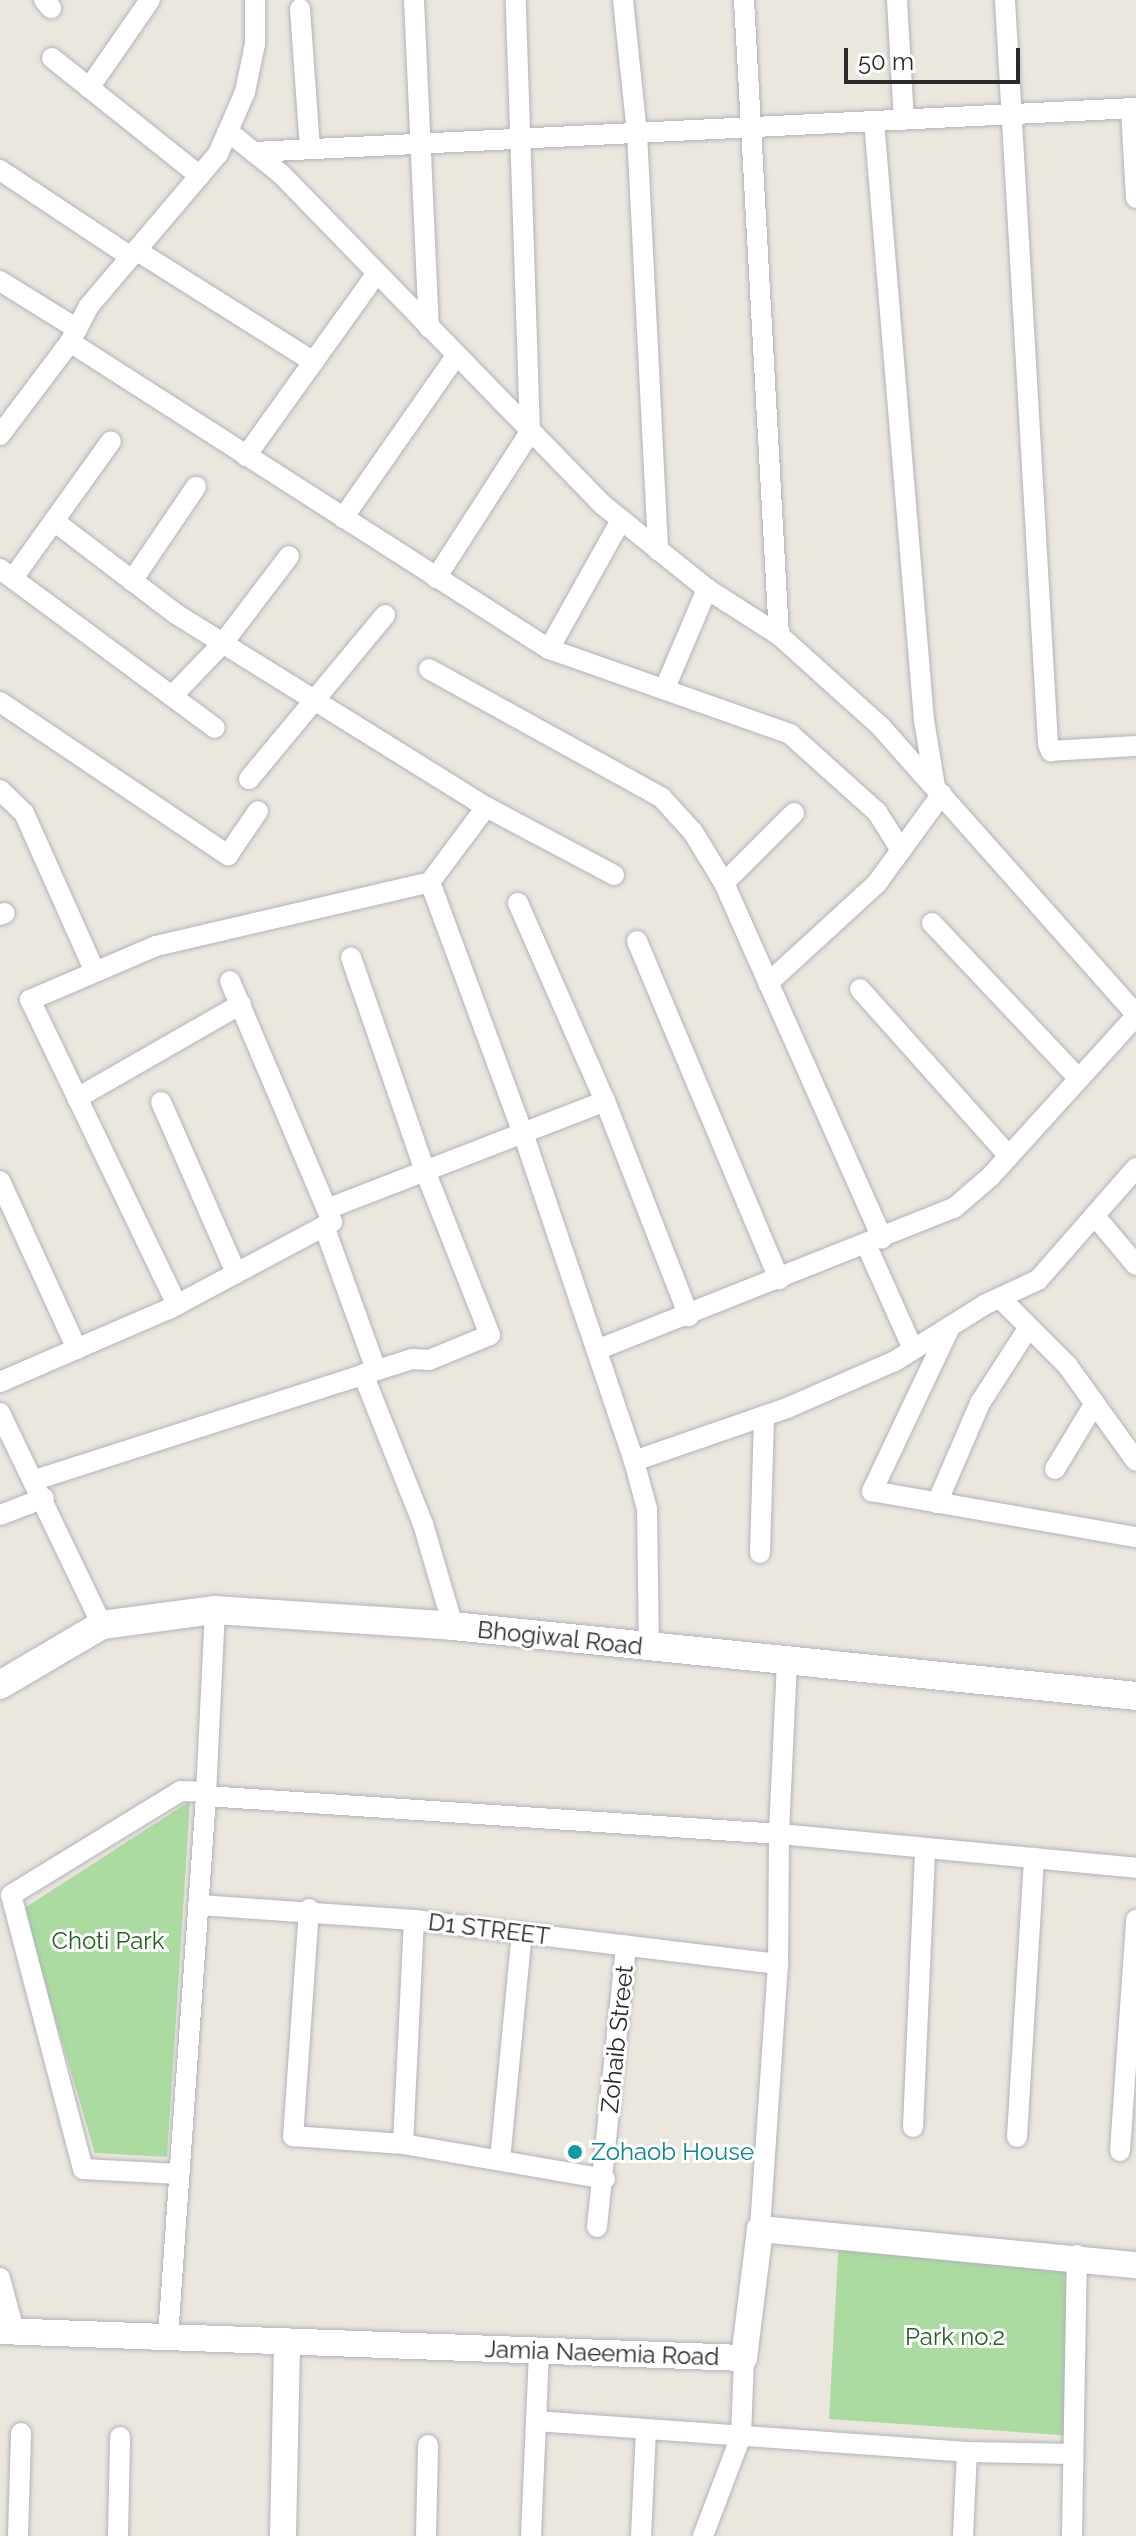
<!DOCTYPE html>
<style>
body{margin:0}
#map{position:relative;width:1136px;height:2536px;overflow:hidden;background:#ebe7de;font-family:Raleway,sans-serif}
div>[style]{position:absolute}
.green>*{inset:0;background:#abdba1}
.roads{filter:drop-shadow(0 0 2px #b2b2bc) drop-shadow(0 0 2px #b2b2bc)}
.minor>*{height:20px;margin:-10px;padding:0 10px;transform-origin:10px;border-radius:10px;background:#fff}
.tertiary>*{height:26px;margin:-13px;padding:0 13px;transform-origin:13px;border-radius:13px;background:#fff}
.secondary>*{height:28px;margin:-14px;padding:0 14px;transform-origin:14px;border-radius:14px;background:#fff}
.dots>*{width:22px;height:22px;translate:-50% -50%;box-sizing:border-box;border:4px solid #fff;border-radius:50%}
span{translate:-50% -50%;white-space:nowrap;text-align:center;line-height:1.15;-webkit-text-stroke:6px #fff;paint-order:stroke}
.street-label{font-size:24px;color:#2a2a2a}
.park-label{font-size:24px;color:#255f22}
.culture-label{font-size:24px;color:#0d838f}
.left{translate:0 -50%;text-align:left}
.scale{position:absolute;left:844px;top:48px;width:176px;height:36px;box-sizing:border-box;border:4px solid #2a2a2a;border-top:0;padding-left:10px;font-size:24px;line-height:28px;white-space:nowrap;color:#2a2a2a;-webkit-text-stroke:6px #fff;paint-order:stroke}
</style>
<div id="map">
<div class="green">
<i style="clip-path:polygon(190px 1801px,167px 2157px,95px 2153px,23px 1909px)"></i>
<i style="clip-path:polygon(839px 2238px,1077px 2255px,1075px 2436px,829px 2419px)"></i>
</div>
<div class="roads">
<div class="minor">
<i style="left:44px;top:0;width:11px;rotate:49deg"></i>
<i style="left:414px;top:0;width:328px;rotate:87.4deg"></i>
<i style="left:623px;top:0;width:134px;rotate:84deg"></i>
<i style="left:637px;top:133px;width:418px;rotate:87.1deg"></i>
<i style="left:744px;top:0;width:636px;rotate:86.85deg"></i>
<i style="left:897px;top:0;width:120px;rotate:86.7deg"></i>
<i style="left:1005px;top:0;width:745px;rotate:86.69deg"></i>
<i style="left:1048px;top:744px;width:8px;rotate:67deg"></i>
<i style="left:1051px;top:751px;width:85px;rotate:-3.4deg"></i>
<i style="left:300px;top:9px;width:140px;rotate:85.9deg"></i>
<i style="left:52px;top:58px;width:189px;rotate:38.6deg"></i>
<i style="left:89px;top:88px;width:107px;rotate:-55.3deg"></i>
<i style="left:1131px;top:109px;width:89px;rotate:86.8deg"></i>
<i style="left:874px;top:121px;width:601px;rotate:85.23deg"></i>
<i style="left:924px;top:720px;width:68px;rotate:80.7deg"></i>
<i style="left:230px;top:133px;width:65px;rotate:38.8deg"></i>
<i style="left:281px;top:174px;width:462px;rotate:45.8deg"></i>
<i style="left:603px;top:505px;width:134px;rotate:38.9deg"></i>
<i style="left:707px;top:589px;width:85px;rotate:32.6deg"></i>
<i style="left:779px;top:635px;width:137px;rotate:42deg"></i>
<i style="left:881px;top:727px;width:384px;rotate:48.4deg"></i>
<i style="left:254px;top:152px;width:883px;rotate:-2.86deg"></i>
<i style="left:0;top:170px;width:157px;rotate:33.6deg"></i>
<i style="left:136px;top:250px;width:210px;rotate:32.2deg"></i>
<i style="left:0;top:281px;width:91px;rotate:31.9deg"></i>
<i style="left:70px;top:342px;width:569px;rotate:32.66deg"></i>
<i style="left:549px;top:649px;width:256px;rotate:19.4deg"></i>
<i style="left:790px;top:734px;width:117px;rotate:41.9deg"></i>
<i style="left:877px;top:812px;width:45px;rotate:57.7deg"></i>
<i style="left:0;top:435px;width:116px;rotate:-53deg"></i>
<i style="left:70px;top:342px;width:41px;rotate:-62.2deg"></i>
<i style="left:89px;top:306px;width:199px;rotate:-49.7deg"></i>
<i style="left:218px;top:154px;width:68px;rotate:-66.5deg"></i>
<i style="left:245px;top:92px;width:49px;rotate:-78.2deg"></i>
<i style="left:255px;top:44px;width:44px;rotate:-90deg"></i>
<i style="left:246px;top:456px;width:225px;rotate:-54.4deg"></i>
<i style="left:343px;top:518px;width:198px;rotate:-55.1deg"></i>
<i style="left:54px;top:521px;width:153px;rotate:37.3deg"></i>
<i style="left:176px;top:614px;width:365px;rotate:31.9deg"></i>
<i style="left:0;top:569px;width:267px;rotate:36.5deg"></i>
<i style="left:13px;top:578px;width:168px;rotate:-54.4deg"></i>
<i style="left:436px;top:578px;width:174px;rotate:-57.2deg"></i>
<i style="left:530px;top:432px;width:432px;rotate:-91.9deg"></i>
<i style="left:132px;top:581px;width:114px;rotate:-55.8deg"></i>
<i style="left:549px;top:649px;width:148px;rotate:-60.8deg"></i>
<i style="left:429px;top:669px;width:265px;rotate:28.9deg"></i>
<i style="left:661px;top:797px;width:47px;rotate:47.6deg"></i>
<i style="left:693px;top:832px;width:60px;rotate:58.7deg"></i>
<i style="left:724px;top:883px;width:389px;rotate:66deg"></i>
<i style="left:665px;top:688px;width:108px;rotate:-67deg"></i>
<i style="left:172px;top:696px;width:74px;rotate:-46.1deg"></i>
<i style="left:223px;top:643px;width:109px;rotate:-52.8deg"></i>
<i style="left:0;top:702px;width:275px;rotate:33.9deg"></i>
<i style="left:228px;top:855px;width:53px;rotate:-55.7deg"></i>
<i style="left:249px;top:779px;width:213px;rotate:-50.3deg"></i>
<i style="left:0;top:790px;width:33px;rotate:44deg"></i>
<i style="left:24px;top:813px;width:174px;rotate:65.9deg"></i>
<i style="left:614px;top:875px;width:145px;rotate:-152deg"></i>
<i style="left:486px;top:807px;width:94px;rotate:126.7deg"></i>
<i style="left:430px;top:882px;width:268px;rotate:69.7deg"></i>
<i style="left:523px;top:1133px;width:346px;rotate:71.3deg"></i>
<i style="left:634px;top:1461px;width:50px;rotate:74.8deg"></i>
<i style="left:647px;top:1509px;width:138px;rotate:89.2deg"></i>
<i style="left:724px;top:883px;width:99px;rotate:-45deg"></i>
<i style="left:518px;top:903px;width:216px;rotate:66.3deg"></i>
<i style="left:605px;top:1101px;width:231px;rotate:68.7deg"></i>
<i style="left:0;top:915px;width:5px;rotate:-22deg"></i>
<i style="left:932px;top:923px;width:214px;rotate:46.7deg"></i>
<i style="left:637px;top:941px;width:367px;rotate:67.2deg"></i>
<i style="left:230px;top:981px;width:248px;rotate:67deg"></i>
<i style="left:768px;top:983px;width:148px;rotate:-42.5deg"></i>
<i style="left:877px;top:883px;width:110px;rotate:-53.9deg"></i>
<i style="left:860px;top:989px;width:224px;rotate:48.3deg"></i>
<i style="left:77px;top:1098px;width:189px;rotate:-29.8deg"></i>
<i style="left:161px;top:1102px;width:187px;rotate:66.3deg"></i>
<i style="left:0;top:1181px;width:185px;rotate:65.4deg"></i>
<i style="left:1095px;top:1216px;width:64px;rotate:50.1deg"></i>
<i style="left:324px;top:1226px;width:153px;rotate:70.1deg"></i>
<i style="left:866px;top:1244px;width:115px;rotate:65.9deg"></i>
<i style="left:1000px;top:1298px;width:95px;rotate:45deg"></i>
<i style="left:1067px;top:1365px;width:118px;rotate:54.3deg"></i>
<i style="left:177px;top:1305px;width:339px;rotate:-115.7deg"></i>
<i style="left:30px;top:1000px;width:137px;rotate:-23.2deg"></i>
<i style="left:156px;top:946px;width:281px;rotate:-13.1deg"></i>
<i style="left:950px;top:1327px;width:182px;rotate:115.4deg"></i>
<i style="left:872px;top:1491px;width:268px;rotate:9.9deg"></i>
<i style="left:599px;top:1349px;width:382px;rotate:-21.7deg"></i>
<i style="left:954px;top:1208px;width:48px;rotate:-40.7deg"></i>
<i style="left:990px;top:1177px;width:217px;rotate:-47.8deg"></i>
<i style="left:363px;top:1374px;width:162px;rotate:68.2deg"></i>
<i style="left:423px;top:1524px;width:106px;rotate:73.6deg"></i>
<i style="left:0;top:1382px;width:184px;rotate:-23.4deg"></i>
<i style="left:169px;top:1309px;width:185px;rotate:-28.1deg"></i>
<i style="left:332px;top:1222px;width:14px;rotate:-111deg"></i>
<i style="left:327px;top:1209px;width:298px;rotate:-21.2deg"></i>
<i style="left:0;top:1413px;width:235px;rotate:64.3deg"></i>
<i style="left:634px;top:1461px;width:162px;rotate:-19.1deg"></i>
<i style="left:787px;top:1408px;width:118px;rotate:-23.5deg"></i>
<i style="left:895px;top:1361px;width:107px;rotate:-32.1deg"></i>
<i style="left:986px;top:1304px;width:57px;rotate:-24.8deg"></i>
<i style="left:1038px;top:1280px;width:149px;rotate:-48.8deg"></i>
<i style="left:1055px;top:1469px;width:77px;rotate:-58.8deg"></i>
<i style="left:35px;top:1480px;width:396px;rotate:-17.8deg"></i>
<i style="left:412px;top:1359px;width:17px;rotate:3deg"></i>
<i style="left:429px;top:1360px;width:66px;rotate:-22.3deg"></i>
<i style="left:490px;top:1335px;width:176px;rotate:-111.6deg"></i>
<i style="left:425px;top:1171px;width:226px;rotate:-109.1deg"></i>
<i style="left:937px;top:1503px;width:109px;rotate:-66.7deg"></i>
<i style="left:980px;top:1403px;width:90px;rotate:-57.2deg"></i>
<i style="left:0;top:1515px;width:47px;rotate:-21.1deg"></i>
<i style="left:760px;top:1553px;width:137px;rotate:-88.3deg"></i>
<i style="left:215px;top:1610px;width:186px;rotate:92.8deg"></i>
<i style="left:206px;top:1796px;width:574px;rotate:3.79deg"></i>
<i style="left:779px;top:1834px;width:130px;rotate:90.4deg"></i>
<i style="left:778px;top:1964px;width:266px;rotate:93.9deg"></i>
<i style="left:787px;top:1662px;width:172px;rotate:92.7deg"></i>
<i style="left:779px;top:1834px;width:359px;rotate:5.4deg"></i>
<i style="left:199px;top:1905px;width:216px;rotate:4deg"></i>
<i style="left:414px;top:1920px;width:367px;rotate:6.9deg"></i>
<i style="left:309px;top:1909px;width:228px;rotate:94deg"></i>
<i style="left:293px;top:2136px;width:110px;rotate:4.2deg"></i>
<i style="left:403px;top:2144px;width:205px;rotate:9.8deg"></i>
<i style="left:913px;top:2127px;width:279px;rotate:-87.5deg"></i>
<i style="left:1017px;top:2137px;width:280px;rotate:-86.5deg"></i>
<i style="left:403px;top:2144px;width:224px;rotate:-87.2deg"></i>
<i style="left:1120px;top:2151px;width:232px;rotate:-86deg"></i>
<i style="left:500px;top:2160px;width:228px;rotate:-84.5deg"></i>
<i style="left:179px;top:2174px;width:96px;rotate:-177deg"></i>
<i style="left:83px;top:2169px;width:283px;rotate:-104.7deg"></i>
<i style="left:11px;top:1895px;width:199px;rotate:-31.5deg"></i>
<i style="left:181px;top:1791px;width:25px;rotate:2deg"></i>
<i style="left:597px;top:2227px;width:283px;rotate:-84.1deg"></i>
<i style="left:0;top:2278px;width:55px;rotate:75.2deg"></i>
<i style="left:168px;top:2337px;width:542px;rotate:-85.98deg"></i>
<i style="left:536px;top:2421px;width:432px;rotate:4.1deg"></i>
<i style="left:967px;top:2452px;width:106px;rotate:1.1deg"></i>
<i style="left:18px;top:2536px;width:103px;rotate:-88.3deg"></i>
<i style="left:118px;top:2536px;width:99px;rotate:-88.8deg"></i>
<i style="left:426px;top:2536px;width:91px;rotate:-88.7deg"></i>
<i style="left:531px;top:2536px;width:186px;rotate:-87.5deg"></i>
<i style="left:641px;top:2536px;width:107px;rotate:-87.3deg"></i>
<i style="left:703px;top:2536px;width:107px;rotate:-69.2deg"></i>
<i style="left:741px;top:2436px;width:78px;rotate:-87.8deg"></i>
<i style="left:963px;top:2536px;width:84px;rotate:-87.3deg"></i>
<i style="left:1072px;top:2536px;width:281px;rotate:-89deg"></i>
</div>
<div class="tertiary">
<i style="left:0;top:2331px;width:744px;rotate:2.08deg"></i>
<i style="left:744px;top:2358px;width:130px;rotate:-82.9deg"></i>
<i style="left:760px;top:2229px;width:378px;rotate:5.5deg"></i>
<i style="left:283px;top:2536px;width:194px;rotate:-88.8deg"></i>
</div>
<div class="secondary">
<i style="left:0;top:1685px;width:118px;rotate:-30.5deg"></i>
<i style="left:102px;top:1625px;width:114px;rotate:-7.6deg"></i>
<i style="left:215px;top:1610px;width:239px;rotate:3.8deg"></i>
<i style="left:453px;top:1626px;width:687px;rotate:5.85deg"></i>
</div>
</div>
<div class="dots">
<i style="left:575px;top:2152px;background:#0f9aa8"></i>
</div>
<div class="street-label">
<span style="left:560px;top:1638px;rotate:6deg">Bhogiwal Road</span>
<span style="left:489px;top:1929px;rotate:7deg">D1 STREET</span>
<span style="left:617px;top:2039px;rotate:-84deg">Zohaib Street</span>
<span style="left:602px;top:2353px;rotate:2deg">Jamia Naeemia Road</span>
</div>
<div class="park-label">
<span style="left:108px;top:1941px">Choti Park</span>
<span style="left:955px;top:2337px">Park no.2</span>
</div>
<div class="culture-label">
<span class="left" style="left:591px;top:2152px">Zohaob House</span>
</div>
<div class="scale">50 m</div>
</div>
